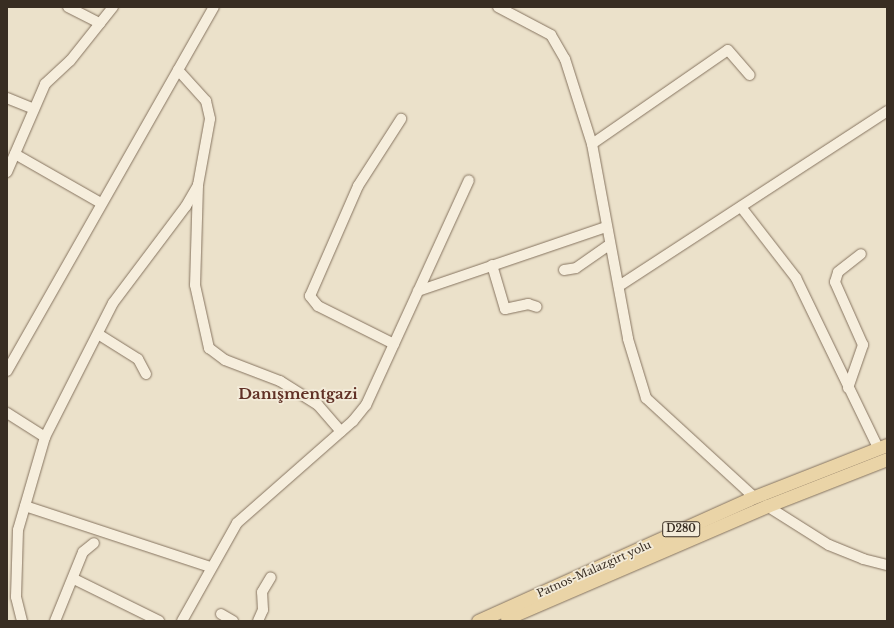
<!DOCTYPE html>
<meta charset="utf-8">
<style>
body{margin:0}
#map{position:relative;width:894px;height:628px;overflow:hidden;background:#ebe1ca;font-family:"Libre Baskerville",serif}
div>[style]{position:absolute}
.roads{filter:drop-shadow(0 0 1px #867460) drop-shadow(0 0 1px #867460)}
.minor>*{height:10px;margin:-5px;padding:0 5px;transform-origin:5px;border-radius:5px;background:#f6eedd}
.major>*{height:13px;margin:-6.5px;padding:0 6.5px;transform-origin:6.5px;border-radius:6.5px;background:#ead4a7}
span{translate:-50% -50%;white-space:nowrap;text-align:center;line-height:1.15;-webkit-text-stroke:3.5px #f3ebd9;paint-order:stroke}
.shield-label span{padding:1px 3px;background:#f3ebd9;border:1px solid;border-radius:3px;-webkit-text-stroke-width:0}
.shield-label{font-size:10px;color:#382d22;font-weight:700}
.street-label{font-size:11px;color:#382d22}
.district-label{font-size:15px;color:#613126;font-weight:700}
.frame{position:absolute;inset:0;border:8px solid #382d22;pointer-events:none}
</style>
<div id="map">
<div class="roads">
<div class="minor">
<i style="left:68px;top:7px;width:36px;rotate:27deg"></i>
<i style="left:498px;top:7px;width:60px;rotate:27.8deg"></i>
<i style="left:551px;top:35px;width:28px;rotate:60deg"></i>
<i style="left:565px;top:59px;width:89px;rotate:72.4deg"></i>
<i style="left:592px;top:144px;width:198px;rotate:79.5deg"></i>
<i style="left:628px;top:339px;width:62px;rotate:73deg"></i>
<i style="left:646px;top:398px;width:147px;rotate:42.5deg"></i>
<i style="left:178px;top:70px;width:42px;rotate:47.9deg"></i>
<i style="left:206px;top:101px;width:18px;rotate:77deg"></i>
<i style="left:210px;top:119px;width:67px;rotate:100.3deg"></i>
<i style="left:198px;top:185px;width:100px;rotate:91.7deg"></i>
<i style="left:195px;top:285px;width:65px;rotate:77.5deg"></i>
<i style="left:209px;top:348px;width:20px;rotate:37deg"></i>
<i style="left:225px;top:360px;width:59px;rotate:20.9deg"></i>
<i style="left:280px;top:381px;width:45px;rotate:32.3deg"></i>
<i style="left:318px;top:405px;width:35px;rotate:49deg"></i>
<i style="left:7px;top:98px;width:29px;rotate:22deg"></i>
<i style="left:592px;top:144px;width:165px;rotate:-34.7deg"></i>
<i style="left:728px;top:50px;width:33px;rotate:49deg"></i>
<i style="left:15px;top:154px;width:99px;rotate:29.7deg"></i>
<i style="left:7px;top:172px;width:96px;rotate:-66.6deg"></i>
<i style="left:45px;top:84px;width:34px;rotate:-43deg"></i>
<i style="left:70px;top:61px;width:69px;rotate:-51.5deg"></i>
<i style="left:741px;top:207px;width:90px;rotate:52.2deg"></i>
<i style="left:796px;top:278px;width:189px;rotate:64.2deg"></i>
<i style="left:492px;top:265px;width:46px;rotate:73.5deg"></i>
<i style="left:505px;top:309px;width:24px;rotate:-12deg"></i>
<i style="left:528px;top:304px;width:9px;rotate:18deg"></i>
<i style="left:564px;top:270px;width:12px;rotate:-9deg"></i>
<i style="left:576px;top:268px;width:40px;rotate:-34.9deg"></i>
<i style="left:619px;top:286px;width:320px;rotate:-33.1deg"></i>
<i style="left:418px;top:291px;width:199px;rotate:-18.8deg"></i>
<i style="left:98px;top:334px;width:47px;rotate:32deg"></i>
<i style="left:138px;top:359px;width:17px;rotate:62deg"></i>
<i style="left:394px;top:344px;width:85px;rotate:-153.4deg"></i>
<i style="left:318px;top:306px;width:13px;rotate:-129deg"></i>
<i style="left:310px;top:296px;width:120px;rotate:-66.4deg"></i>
<i style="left:358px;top:186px;width:80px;rotate:-57.3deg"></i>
<i style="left:7px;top:371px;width:419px;rotate:-60.4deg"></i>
<i style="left:848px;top:388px;width:46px;rotate:-70.8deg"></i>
<i style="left:863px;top:345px;width:69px;rotate:-114deg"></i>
<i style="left:835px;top:282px;width:10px;rotate:-73deg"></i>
<i style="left:838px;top:272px;width:29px;rotate:-38deg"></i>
<i style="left:7px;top:413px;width:45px;rotate:32.3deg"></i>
<i style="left:25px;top:506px;width:195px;rotate:18.2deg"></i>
<i style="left:767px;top:506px;width:73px;rotate:32.2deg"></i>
<i style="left:829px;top:545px;width:37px;rotate:22deg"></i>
<i style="left:863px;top:559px;width:25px;rotate:14deg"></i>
<i style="left:74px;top:579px;width:95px;rotate:26.3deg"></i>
<i style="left:221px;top:614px;width:14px;rotate:30deg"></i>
<i style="left:22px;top:621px;width:25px;rotate:-104deg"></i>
<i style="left:16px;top:597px;width:67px;rotate:-88.3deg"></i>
<i style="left:18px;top:530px;width:97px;rotate:-73.8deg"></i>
<i style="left:45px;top:437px;width:150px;rotate:-63.1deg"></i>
<i style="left:113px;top:303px;width:121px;rotate:-53deg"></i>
<i style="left:186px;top:206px;width:24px;rotate:-60deg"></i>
<i style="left:55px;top:621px;width:74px;rotate:-67.9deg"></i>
<i style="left:83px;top:552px;width:14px;rotate:-39deg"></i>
<i style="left:182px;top:621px;width:112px;rotate:-60.7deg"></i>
<i style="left:237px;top:523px;width:154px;rotate:-41.3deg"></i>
<i style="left:353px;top:421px;width:21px;rotate:-51deg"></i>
<i style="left:366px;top:405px;width:247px;rotate:-65.4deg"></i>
<i style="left:258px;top:621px;width:12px;rotate:-66deg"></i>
<i style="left:263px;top:610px;width:18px;rotate:-93deg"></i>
<i style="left:262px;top:592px;width:17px;rotate:-59deg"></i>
</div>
<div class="major">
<i style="left:507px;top:618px;width:283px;rotate:-23.3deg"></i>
<i style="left:767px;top:506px;width:129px;rotate:-21.4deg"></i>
<i style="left:478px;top:621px;width:297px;rotate:-24.2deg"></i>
<i style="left:749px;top:499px;width:148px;rotate:-21.4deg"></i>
</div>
</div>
<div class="shield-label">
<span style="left:681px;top:529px">D280</span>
</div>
<div class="street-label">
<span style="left:594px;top:569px;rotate:-24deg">Patnos-Malazgirt yolu</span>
</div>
<div class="district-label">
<span style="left:298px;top:394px">Danışmentgazi</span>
</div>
<div class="frame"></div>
</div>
